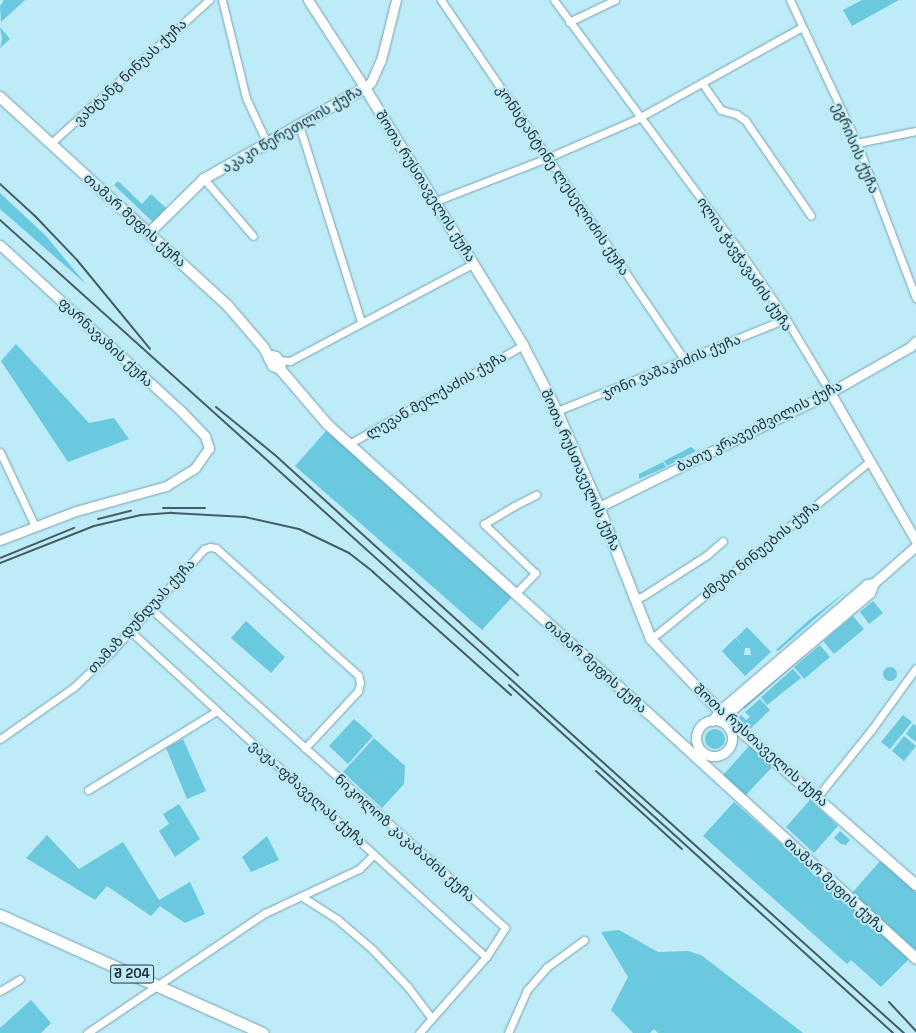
<!DOCTYPE html>
<meta charset="utf-8">
<style>
body{margin:0}
#map{position:relative;width:916px;height:1033px;overflow:hidden;background:#beebf8;font-family:"Space Grotesk","Noto Sans Georgian",sans-serif}
div>[style]{position:absolute}
.green>*{inset:0;background:#6ac8df}
.round{border-radius:50%}
.roads{filter:drop-shadow(0 0 1px #76a2ad) drop-shadow(0 0 1px #76a2ad)}
.minor>*{height:7px;margin:-3.5px;padding:0 3.5px;transform-origin:3.5px;border-radius:3.5px;background:#fff}
.tertiary>*{height:9px;margin:-4.5px;padding:0 4.5px;transform-origin:4.5px;border-radius:4.5px;background:#fff}
.tertiary>.ring{margin:-4.5px;padding:0;box-sizing:content-box;background:none;border:9px solid #fff;border-radius:50%}
.secondary>*{height:10px;margin:-5px;padding:0 5px;transform-origin:5px;border-radius:5px;background:#fff}
.primary>*{height:11px;margin:-5.5px;padding:0 5.5px;transform-origin:5.5px;border-radius:5.5px;background:#fff}
.rail>*{height:2px;margin:-1px;padding:0 1px;transform-origin:1px;border-radius:1px;background:#455d64}
span{translate:-50% -50%;white-space:nowrap;text-align:center;line-height:1.15;-webkit-text-stroke:4px #beebf8;paint-order:stroke}
.shield-label span{padding:1px 3px;background:#beebf8;border:1px solid;border-radius:3px;-webkit-text-stroke-width:0}
.shield-label{font-size:13px;color:#223439;font-weight:700}
.street-label{font-size:14px;color:#223439}
</style>
<div id="map">
<div class="green">
<i style="clip-path:polygon(4px 0,25px 0,1px 22px,0 6px)"></i>
<i style="clip-path:polygon(862px 0,899px 0,852px 26px,843px 10px)"></i>
<i style="clip-path:polygon(0 27px,10px 39px,0 48px,2px 39px)"></i>
<i style="clip-path:polygon(118px 181px,142px 204px,151px 194px,166px 208px,153px 222px,114px 185px)"></i>
<i style="clip-path:polygon(0 193px,45px 235px,86px 284px,0 209px)"></i>
<i style="clip-path:polygon(16px 344px,89px 423px,114px 418px,129px 439px,68px 462px,1px 361px)"></i>
<i style="clip-path:polygon(327px 430px,512px 597px,482px 630px,295px 466px)"></i>
<i style="clip-path:polygon(691px 447px,696px 451px,667px 466px,664px 461px)"></i>
<i style="clip-path:polygon(663px 462px,666px 467px,639px 479px,639px 474px)"></i>
<i style="clip-path:polygon(848px 590px,778px 651px,776px 650px,809px 620px)"></i>
<i style="clip-path:polygon(873px 601px,883px 613px,869px 624px,860px 612px)"></i>
<i style="clip-path:polygon(853px 616px,864px 629px,834px 654px,823px 641px)"></i>
<i style="clip-path:polygon(246px 621px,285px 657px,271px 673px,231px 638px)"></i>
<i style="clip-path:polygon(747px 627px,771px 652px,745px 676px,722px 651px,735px 638px,745px 648px,744px 655px,751px 655px,750px 648px,745px 648px,736px 638px)"></i>
<i style="clip-path:polygon(817px 642px,818px 644px,744px 709px,743px 707px)"></i>
<i style="clip-path:polygon(820px 645px,830px 657px,804px 679px,794px 667px)"></i>
<i class="round" style="left:883px;top:667px;width:14px;height:14px"></i>
<i style="clip-path:polygon(793px 669px,801px 678px,767px 705px,761px 697px)"></i>
<i style="clip-path:polygon(760px 699px,770px 710px,750px 729px,738px 717px,741px 715px,746px 720px,750px 717px,745px 712px)"></i>
<i style="clip-path:polygon(903px 715px,912px 722px,890px 749px,881px 742px)"></i>
<i style="clip-path:polygon(354px 719px,373px 736px,348px 764px,329px 746px)"></i>
<i style="clip-path:polygon(913px 724px,916px 726px,916px 742px,906px 734px)"></i>
<i class="round" style="left:705px;top:729px;width:20px;height:20px"></i>
<i style="clip-path:polygon(904px 736px,916px 746px,904px 761px,892px 751px)"></i>
<i style="clip-path:polygon(374px 738px,405px 766px,404px 784px,382px 808px,343px 772px)"></i>
<i style="clip-path:polygon(183px 739px,206px 791px,187px 799px,166px 748px)"></i>
<i style="clip-path:polygon(751px 744px,774px 765px,745px 796px,723px 775px)"></i>
<i style="clip-path:polygon(810px 800px,838px 826px,814px 853px,786px 827px)"></i>
<i style="clip-path:polygon(734px 802px,910px 958px,881px 987px,851px 960px,847px 964px,703px 836px)"></i>
<i style="clip-path:polygon(179px 804px,200px 839px,175px 857px,159px 831px,169px 824px,163px 814px)"></i>
<i style="clip-path:polygon(840px 831px,850px 840px,846px 845px,841px 844px,834px 838px)"></i>
<i style="clip-path:polygon(47px 835px,79px 869px,123px 842px,159px 900px,190px 882px,205px 914px,185px 923px,160px 906px,151px 916px,107px 886px,95px 900px,26px 858px)"></i>
<i style="clip-path:polygon(267px 836px,279px 860px,251px 872px,242px 857px)"></i>
<i style="clip-path:polygon(881px 860px,916px 892px,916px 950px,852px 893px)"></i>
<i style="clip-path:polygon(619px 930px,658px 952px,688px 951px,701px 955px,803px 1033px,658px 1033px,654px 1029px,650px 1033px,633px 1033px,611px 1010px,628px 977px,601px 932px)"></i>
<i style="clip-path:polygon(31px 1000px,51px 1023px,41px 1033px,0 1033px,0 1028px)"></i>
</div>
<div class="roads">
<div class="minor">
<i style="left:222px;top:0;width:101px;rotate:76.2deg"></i>
<i style="left:246px;top:98px;width:50px;rotate:65deg"></i>
<i style="left:441px;top:0;width:436px;rotate:55.9deg"></i>
<i style="left:554px;top:0;width:311px;rotate:53.5deg"></i>
<i style="left:739px;top:250px;width:83px;rotate:55.7deg"></i>
<i style="left:786px;top:319px;width:85px;rotate:58.9deg"></i>
<i style="left:790px;top:0;width:158px;rotate:64.9deg"></i>
<i style="left:857px;top:143px;width:166px;rotate:69.2deg"></i>
<i style="left:569px;top:22px;width:51px;rotate:-25.6deg"></i>
<i style="left:702px;top:83px;width:33px;rotate:55deg"></i>
<i style="left:721px;top:110px;width:16px;rotate:15deg"></i>
<i style="left:736px;top:114px;width:11px;rotate:34deg"></i>
<i style="left:745px;top:120px;width:116px;rotate:55.5deg"></i>
<i style="left:299px;top:125px;width:207px;rotate:72.5deg"></i>
<i style="left:857px;top:143px;width:60px;rotate:-11.5deg"></i>
<i style="left:50px;top:144px;width:215px;rotate:-42.2deg"></i>
<i style="left:204px;top:179px;width:75px;rotate:49.3deg"></i>
<i style="left:436px;top:201px;width:119px;rotate:-21.2deg"></i>
<i style="left:547px;top:158px;width:96px;rotate:-23.4deg"></i>
<i style="left:635px;top:120px;width:191px;rotate:-29.1deg"></i>
<i style="left:278px;top:360px;width:12px;rotate:5deg"></i>
<i style="left:290px;top:361px;width:208px;rotate:-28deg"></i>
<i style="left:557px;top:411px;width:247px;rotate:-21.9deg"></i>
<i style="left:349px;top:444px;width:200px;rotate:-29.6deg"></i>
<i style="left:0;top:452px;width:82px;rotate:64.7deg"></i>
<i style="left:516px;top:593px;width:28px;rotate:-46deg"></i>
<i style="left:535px;top:573px;width:71px;rotate:-136.1deg"></i>
<i style="left:484px;top:524px;width:35px;rotate:-31deg"></i>
<i style="left:514px;top:506px;width:25px;rotate:-27deg"></i>
<i style="left:634px;top:599px;width:9px;rotate:-18deg"></i>
<i style="left:643px;top:596px;width:76px;rotate:-32.6deg"></i>
<i style="left:707px;top:555px;width:21px;rotate:-41deg"></i>
<i style="left:150px;top:608px;width:478px;rotate:42deg"></i>
<i style="left:505px;top:928px;width:35px;rotate:123deg"></i>
<i style="left:486px;top:957px;width:101px;rotate:131.4deg"></i>
<i style="left:129px;top:630px;width:484px;rotate:42.5deg"></i>
<i style="left:651px;top:639px;width:282px;rotate:-39.1deg"></i>
<i style="left:0;top:739px;width:90px;rotate:-35.1deg"></i>
<i style="left:74px;top:687px;width:51px;rotate:-43.4deg"></i>
<i style="left:111px;top:652px;width:139px;rotate:-47.9deg"></i>
<i style="left:204px;top:549px;width:6px;rotate:-18deg"></i>
<i style="left:210px;top:547px;width:6px;rotate:9deg"></i>
<i style="left:216px;top:548px;width:191px;rotate:41.8deg"></i>
<i style="left:358px;top:675px;width:8px;rotate:76deg"></i>
<i style="left:360px;top:683px;width:8px;rotate:104deg"></i>
<i style="left:358px;top:691px;width:78px;rotate:132.9deg"></i>
<i style="left:88px;top:790px;width:151px;rotate:-31.5deg"></i>
<i style="left:818px;top:796px;width:86px;rotate:-51.1deg"></i>
<i style="left:872px;top:729px;width:75px;rotate:-54.2deg"></i>
<i style="left:301px;top:896px;width:43px;rotate:32.6deg"></i>
<i style="left:337px;top:919px;width:46px;rotate:40.6deg"></i>
<i style="left:372px;top:949px;width:52px;rotate:46.5deg"></i>
<i style="left:408px;top:987px;width:39px;rotate:53deg"></i>
<i style="left:0;top:991px;width:23px;rotate:-31deg"></i>
<i style="left:87px;top:1033px;width:215px;rotate:-34deg"></i>
<i style="left:265px;top:913px;width:104px;rotate:-25.1deg"></i>
<i style="left:359px;top:869px;width:21px;rotate:-45deg"></i>
<i style="left:508px;top:1033px;width:47px;rotate:-66.2deg"></i>
<i style="left:527px;top:990px;width:30px;rotate:-49deg"></i>
<i style="left:547px;top:967px;width:46px;rotate:-36.1deg"></i>
</div>
<div class="tertiary">
<i style="left:308px;top:0;width:105px;rotate:57.1deg"></i>
<i style="left:365px;top:88px;width:8px;rotate:-45deg"></i>
<i style="left:371px;top:82px;width:24px;rotate:-66deg"></i>
<i style="left:381px;top:60px;width:62px;rotate:-76deg"></i>
<i style="left:0;top:245px;width:246px;rotate:42.5deg"></i>
<i style="left:181px;top:411px;width:35px;rotate:46deg"></i>
<i style="left:205px;top:436px;width:13px;rotate:72deg"></i>
<i style="left:209px;top:448px;width:24px;rotate:125deg"></i>
<i style="left:195px;top:468px;width:34px;rotate:148deg"></i>
<i style="left:166px;top:486px;width:93px;rotate:164.5deg"></i>
<i style="left:76px;top:511px;width:81px;rotate:159.1deg"></i>
<i style="left:830px;top:392px;width:172px;rotate:60deg"></i>
<i style="left:599px;top:507px;width:249px;rotate:-26.3deg"></i>
<i style="left:822px;top:397px;width:101px;rotate:-29.6deg"></i>
<i style="left:910px;top:347px;width:8px;rotate:-45deg"></i>
<i class="ring" style="left:696px;top:720px;width:27px;height:27px"></i>
<i style="left:712px;top:721px;width:12px;rotate:-55deg"></i>
<i style="left:719px;top:711px;width:195px;rotate:-40.6deg"></i>
<i style="left:867px;top:584px;width:7px;rotate:-8deg"></i>
<i style="left:874px;top:583px;width:56px;rotate:-41.4deg"></i>
<i style="left:731px;top:731px;width:16px;rotate:-101deg"></i>
<i style="left:728px;top:715px;width:11px;rotate:-49deg"></i>
<i style="left:735px;top:707px;width:177px;rotate:-40.2deg"></i>
<i style="left:870px;top:593px;width:11px;rotate:-68deg"></i>
</div>
<div class="secondary">
<i style="left:0;top:97px;width:309px;rotate:42.5deg"></i>
<i style="left:228px;top:306px;width:55px;rotate:49.4deg"></i>
<i style="left:264px;top:348px;width:20px;rotate:63deg"></i>
<i style="left:273px;top:366px;width:8px;rotate:23deg"></i>
<i style="left:280px;top:369px;width:5px;rotate:-79deg"></i>
<i style="left:281px;top:364px;width:9px;rotate:-126deg"></i>
<i style="left:276px;top:357px;width:4px;rotate:-166deg"></i>
<i style="left:272px;top:356px;width:4px;rotate:135deg"></i>
<i style="left:149px;top:233px;width:77px;rotate:-44.5deg"></i>
<i style="left:204px;top:179px;width:185px;rotate:-29.5deg"></i>
<i style="left:365px;top:88px;width:302px;rotate:58.4deg"></i>
<i style="left:523px;top:345px;width:74px;rotate:62.7deg"></i>
<i style="left:557px;top:411px;width:105px;rotate:66.4deg"></i>
<i style="left:599px;top:507px;width:142px;rotate:68.5deg"></i>
<i style="left:651px;top:639px;width:110px;rotate:46.5deg"></i>
<i style="left:727px;top:719px;width:252px;rotate:41.3deg"></i>
<i style="left:280px;top:369px;width:74px;rotate:49.4deg"></i>
<i style="left:328px;top:425px;width:431px;rotate:42deg"></i>
<i style="left:648px;top:713px;width:364px;rotate:42.5deg"></i>
</div>
<div class="primary">
<i style="left:0;top:915px;width:288px;rotate:24.2deg"></i>
</div>
</div>
<div class="rail">
<i style="left:0;top:184px;width:47px;rotate:42.4deg"></i>
<i style="left:35px;top:216px;width:61px;rotate:46.3deg"></i>
<i style="left:77px;top:260px;width:115px;rotate:50.6deg"></i>
<i style="left:0;top:220px;width:1216px;rotate:41.97deg"></i>
<i style="left:216px;top:407px;width:76px;rotate:39.1deg"></i>
<i style="left:275px;top:455px;width:328px;rotate:42.2deg"></i>
<i style="left:163px;top:508px;width:42px"></i>
<i style="left:98px;top:519px;width:34px;rotate:-14deg"></i>
<i style="left:0;top:558px;width:80px;rotate:-22.1deg"></i>
<i style="left:0;top:563px;width:101px;rotate:-21.5deg"></i>
<i style="left:94px;top:526px;width:48px;rotate:-13.2deg"></i>
<i style="left:141px;top:515px;width:31px;rotate:-4deg"></i>
<i style="left:172px;top:513px;width:73px;rotate:3.1deg"></i>
<i style="left:245px;top:517px;width:55px;rotate:12.5deg"></i>
<i style="left:299px;top:529px;width:55px;rotate:25.6deg"></i>
<i style="left:349px;top:553px;width:31px;rotate:38deg"></i>
<i style="left:373px;top:572px;width:185px;rotate:41.7deg"></i>
<i style="left:509px;top:685px;width:518px;rotate:42.18deg"></i>
<i style="left:596px;top:771px;width:116px;rotate:42.2deg"></i>
<i style="left:889px;top:1002px;width:40px;rotate:47deg"></i>
</div>
<div class="shield-label">
<span style="left:132px;top:974px">შ 204</span>
</div>
<div class="street-label">
<span style="left:130px;top:72px;rotate:-43deg">ვახტანგ ნინუას ქუჩა</span>
<span style="left:292px;top:129px;rotate:-30deg">აკაკი წერეთლის ქუჩა</span>
<span style="left:856px;top:148px;rotate:67deg">ეგრისის ქუჩა</span>
<span style="left:563px;top:180px;rotate:56deg">კონსტანტინე ლესელიძის ქუჩა</span>
<span style="left:426px;top:186px;rotate:58deg">შოთა რუსთაველის ქუჩა</span>
<span style="left:135px;top:220px;rotate:42deg">თამარ მეფის ქუჩა</span>
<span style="left:745px;top:264px;rotate:56deg">ილია ჭავჭავაძის ქუჩა</span>
<span style="left:106px;top:342px;rotate:43deg">ფარნავაზის ქუჩა</span>
<span style="left:671px;top:366px;rotate:-22deg">ჯონი ვაშაკიძის ქუჩა</span>
<span style="left:436px;top:395px;rotate:-30deg">ლევან მელქაძის ქუჩა</span>
<span style="left:759px;top:426px;rotate:-27deg">ბათუ კრავეიშვილის ქუჩა</span>
<span style="left:581px;top:470px;rotate:66deg">შოთა რუსთაველის ქუჩა</span>
<span style="left:760px;top:550px;rotate:-39deg">ძმები ნინუების ქუჩა</span>
<span style="left:141px;top:616px;rotate:-47deg">თამაზ დუნდუას ქუჩა</span>
<span style="left:596px;top:666px;rotate:42deg">თამარ მეფის ქუჩა</span>
<span style="left:761px;top:745px;rotate:42deg">შოთა რუსთაველის ქუჩა</span>
<span style="left:308px;top:793px;rotate:42deg">ვაჟა-ფშაველას ქუჩა</span>
<span style="left:405px;top:838px;rotate:42deg">ნიკოლოზ კაკაბაძის ქუჩა</span>
<span style="left:835px;top:885px;rotate:43deg">თამარ მეფის ქუჩა</span>
</div>
</div>
